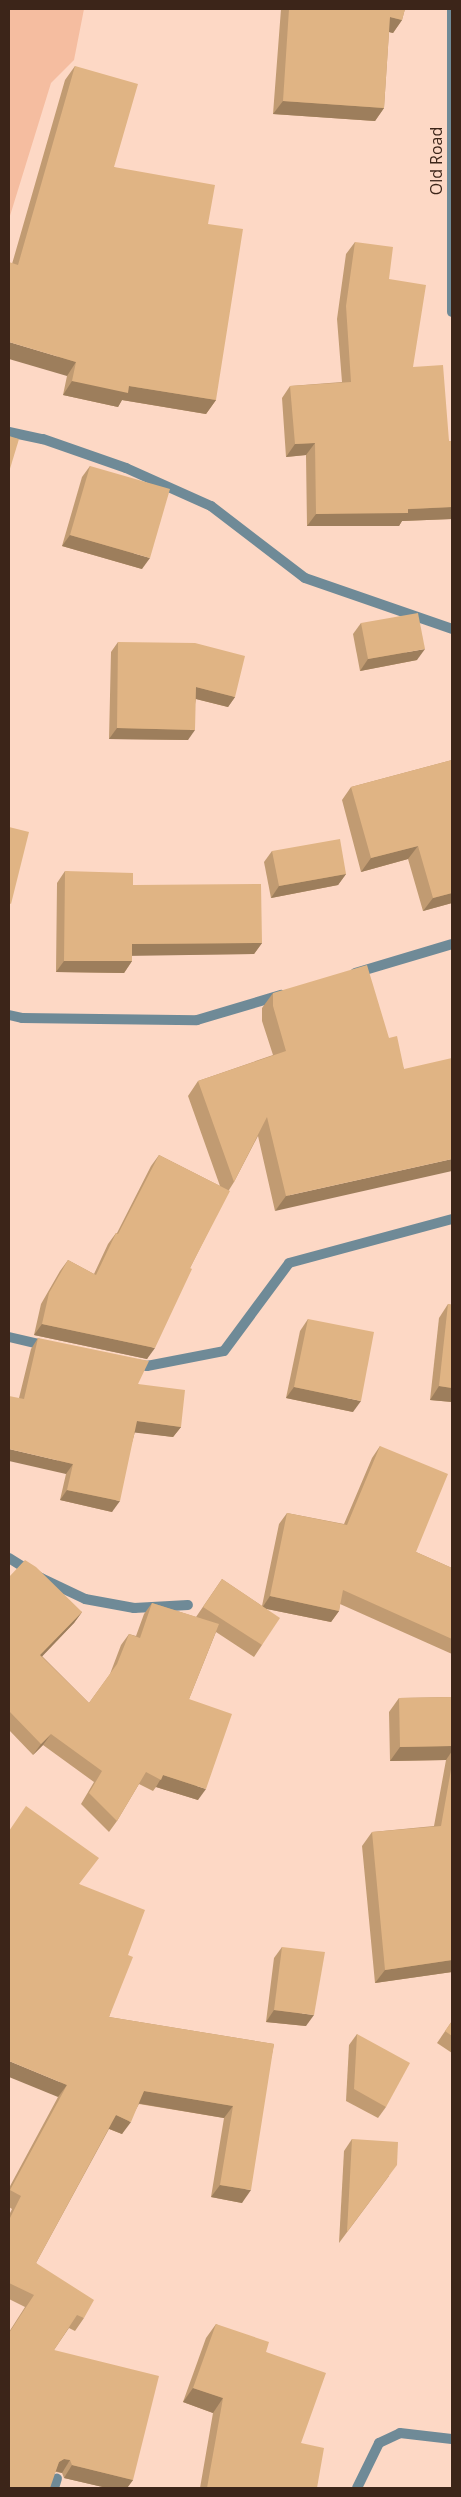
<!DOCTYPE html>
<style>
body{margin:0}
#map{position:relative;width:461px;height:2497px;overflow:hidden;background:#fdd8c5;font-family:"Open Sans",sans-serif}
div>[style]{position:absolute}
.green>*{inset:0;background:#f5bda0}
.minor>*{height:10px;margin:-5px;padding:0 5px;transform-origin:5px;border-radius:5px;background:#6f8a97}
.tertiary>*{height:10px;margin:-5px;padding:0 5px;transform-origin:5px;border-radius:5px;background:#6f8a97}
.wall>*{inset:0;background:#c19b72}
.shaded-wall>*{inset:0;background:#9d7e5c}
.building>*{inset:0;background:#e0b484}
span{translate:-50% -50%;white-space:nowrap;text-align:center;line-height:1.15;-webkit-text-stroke:4px #fdd8c5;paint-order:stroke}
.street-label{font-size:16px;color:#3c2519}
.frame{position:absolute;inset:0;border:10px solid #3c2519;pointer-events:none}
</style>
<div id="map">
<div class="green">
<i style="clip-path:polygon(9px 9px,84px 9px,74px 60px,51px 83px,9px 219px)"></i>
</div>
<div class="minor">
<i style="left:452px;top:9px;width:303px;rotate:90deg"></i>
<i style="left:9px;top:432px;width:35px;rotate:12deg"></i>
<i style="left:43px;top:439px;width:88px;rotate:19.3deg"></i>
<i style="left:126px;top:468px;width:93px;rotate:24.1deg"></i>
<i style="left:211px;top:506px;width:118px;rotate:37.5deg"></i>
<i style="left:305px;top:578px;width:156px;rotate:19.1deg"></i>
<i style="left:9px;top:1337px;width:39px;rotate:13deg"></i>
<i style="left:135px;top:1364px;width:12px;rotate:9deg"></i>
<i style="left:147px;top:1366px;width:78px;rotate:-11deg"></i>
<i style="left:224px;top:1351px;width:109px;rotate:-53.5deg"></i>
<i style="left:289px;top:1263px;width:169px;rotate:-15.1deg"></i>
<i style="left:9px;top:1558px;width:38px;rotate:32deg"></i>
<i style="left:41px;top:1578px;width:49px;rotate:25.5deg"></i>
<i style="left:85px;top:1599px;width:50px;rotate:10.4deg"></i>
<i style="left:134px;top:1608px;width:54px;rotate:-3.2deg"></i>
<i style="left:54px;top:2488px;width:10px;rotate:-73deg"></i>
<i style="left:357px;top:2488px;width:50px;rotate:-63.9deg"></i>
<i style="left:379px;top:2443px;width:23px;rotate:-25deg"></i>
<i style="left:400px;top:2433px;width:52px;rotate:6.6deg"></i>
</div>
<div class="tertiary">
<i style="left:355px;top:973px;width:101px;rotate:-16.6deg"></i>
<i style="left:9px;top:1015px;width:13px;rotate:13deg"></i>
<i style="left:22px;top:1018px;width:175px;rotate:0.7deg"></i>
<i style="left:197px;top:1020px;width:88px;rotate:-16.6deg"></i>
</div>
<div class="wall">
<i style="clip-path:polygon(281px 9px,405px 9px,402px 20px,393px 33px,389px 32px,384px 108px,375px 121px,273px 114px)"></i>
<i style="clip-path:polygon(75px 66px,114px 167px,208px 224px,216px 400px,206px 414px,122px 400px,118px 407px,63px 395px,67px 376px,12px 264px,65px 80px)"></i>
<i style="clip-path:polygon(355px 242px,389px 279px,413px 367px,449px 441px,452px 441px,452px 519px,402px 521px,399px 526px,307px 526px,306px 455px,286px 457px,282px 398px,290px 386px,342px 382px,337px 319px,346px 254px)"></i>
<i style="clip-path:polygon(90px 466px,142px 569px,62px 546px,82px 477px)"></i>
<i style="clip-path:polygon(361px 623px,417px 660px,360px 671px,353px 634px)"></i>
<i style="clip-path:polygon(118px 642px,235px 697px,228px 707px,196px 699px,188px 740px,109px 739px,111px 652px)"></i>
<i style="clip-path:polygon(452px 760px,452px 903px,423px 911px,408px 859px,361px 872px,342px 800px,351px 787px)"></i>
<i style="clip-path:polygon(272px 851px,346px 874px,338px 885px,271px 898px,264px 862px)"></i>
<i style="clip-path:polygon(65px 871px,133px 885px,262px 943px,254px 954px,132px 955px,132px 961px,124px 973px,56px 972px,57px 883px)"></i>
<i style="clip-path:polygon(273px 993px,389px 1038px,404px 1069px,275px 1211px,258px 1136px,234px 1182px,229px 1190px,190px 1268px,147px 1359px,34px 1335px,41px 1304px,60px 1271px,68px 1260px,94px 1274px,108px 1244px,116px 1233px,117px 1233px,151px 1166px,159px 1155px,220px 1186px,188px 1096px,198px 1081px,273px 1055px,262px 1021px,262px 1008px)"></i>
<i style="clip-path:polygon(448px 1304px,452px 1305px,452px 1402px,430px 1400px,439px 1318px)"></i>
<i style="clip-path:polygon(308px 1319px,353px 1412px,286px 1398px,300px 1331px)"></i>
<i style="clip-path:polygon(38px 1338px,138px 1384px,181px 1427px,173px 1437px,135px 1432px,112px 1512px,60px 1500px,66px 1474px,19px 1398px,31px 1349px)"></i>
<i style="clip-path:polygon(380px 1446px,416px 1552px,452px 1568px,452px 1654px,340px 1604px,339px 1611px,331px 1622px,267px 1609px,262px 1645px,254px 1657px,216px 1632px,189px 1699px,198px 1800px,156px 1787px,153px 1791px,139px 1784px,117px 1821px,109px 1832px,81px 1804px,94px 1782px,43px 1745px,33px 1755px,9px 1730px,9px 1577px,82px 1612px,74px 1623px,42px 1656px,89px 1703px,110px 1674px,121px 1645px,129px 1634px,136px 1636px,144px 1614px,152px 1603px,196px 1617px,222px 1579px,262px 1606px,279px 1524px,287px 1513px,344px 1524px,372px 1458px)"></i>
<i style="clip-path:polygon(452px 1697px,452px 1972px,375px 1983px,362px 1846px,372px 1832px,434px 1826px,446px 1760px,390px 1761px,389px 1712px,399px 1698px)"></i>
<i style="clip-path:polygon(79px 1884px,128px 1955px,109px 2017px,274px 2044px,242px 2203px,211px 2197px,224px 2118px,139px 2104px,122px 2134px,109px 2129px,36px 2263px,84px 2318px,75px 2331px,69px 2328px,54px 2350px,133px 2480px,127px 2488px,107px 2488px,64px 2478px,62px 2473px,56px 2472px,9px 2488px,9px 2332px,25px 2307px,9px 2299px,9px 2215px,12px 2209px,9px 2207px,9px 2188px,58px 2097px)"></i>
<i style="clip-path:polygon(282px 1947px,306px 2026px,266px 2022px,274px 1958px)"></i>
<i style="clip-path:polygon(452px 2021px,452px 2053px,437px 2043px)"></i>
<i style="clip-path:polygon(357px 2034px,386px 2107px,378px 2118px,346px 2101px,349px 2045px)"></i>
<i style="clip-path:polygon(352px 2139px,389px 2176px,339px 2243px,344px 2151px)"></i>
<i style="clip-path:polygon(216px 2324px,266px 2352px,301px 2443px,317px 2488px,200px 2488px,213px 2413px,183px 2402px,206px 2338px)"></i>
</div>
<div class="shaded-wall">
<i style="clip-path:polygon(390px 17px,402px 20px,393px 33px,381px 30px)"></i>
<i style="clip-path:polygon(283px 101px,384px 108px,375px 121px,273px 114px)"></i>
<i style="clip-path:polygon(9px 342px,76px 362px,67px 376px,9px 359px)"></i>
<i style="clip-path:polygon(72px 381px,129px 386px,216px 400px,206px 414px,122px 400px,118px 407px,63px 395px)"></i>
<i style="clip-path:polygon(315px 443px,306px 455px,286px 457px,295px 444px)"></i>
<i style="clip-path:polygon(452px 507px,452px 519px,402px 521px,399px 526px,307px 526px,316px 514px)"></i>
<i style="clip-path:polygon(70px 535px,150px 558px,142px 569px,62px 546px)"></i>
<i style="clip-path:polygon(425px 649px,417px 660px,360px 671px,368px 659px)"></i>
<i style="clip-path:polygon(196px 687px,235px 697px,228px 707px,188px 697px)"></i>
<i style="clip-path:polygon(117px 728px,195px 730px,188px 740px,109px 739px)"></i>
<i style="clip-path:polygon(418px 846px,408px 859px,361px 872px,371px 858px)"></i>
<i style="clip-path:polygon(346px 874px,338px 885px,271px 898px,279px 886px)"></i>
<i style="clip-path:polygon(452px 893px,452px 903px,423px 911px,433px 898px)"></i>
<i style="clip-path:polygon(262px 943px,254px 954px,124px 956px,132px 944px)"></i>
<i style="clip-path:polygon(64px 961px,132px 961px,124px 973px,56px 972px)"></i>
<i style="clip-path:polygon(452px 1159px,452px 1171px,275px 1211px,286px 1196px)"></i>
<i style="clip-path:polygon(42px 1324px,155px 1348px,147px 1359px,34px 1335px)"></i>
<i style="clip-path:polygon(439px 1386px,452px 1388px,452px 1402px,430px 1400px)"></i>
<i style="clip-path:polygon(294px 1387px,361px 1401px,353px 1412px,286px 1398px)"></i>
<i style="clip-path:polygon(137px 1421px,181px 1427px,173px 1437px,130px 1432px)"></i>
<i style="clip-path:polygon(9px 1449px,73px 1464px,66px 1474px,9px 1461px)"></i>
<i style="clip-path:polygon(67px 1490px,120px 1501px,112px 1512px,60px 1500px)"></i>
<i style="clip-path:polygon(270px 1596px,339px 1611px,331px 1622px,262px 1608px)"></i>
<i style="clip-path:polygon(82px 1612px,74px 1623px,33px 1666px,40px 1655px)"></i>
<i style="clip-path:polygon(51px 1734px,43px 1745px,33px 1755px,41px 1744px)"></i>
<i style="clip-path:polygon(452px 1746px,452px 1751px,446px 1760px,390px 1761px,400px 1747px)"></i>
<i style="clip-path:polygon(163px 1775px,206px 1789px,198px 1800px,156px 1787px)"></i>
<i style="clip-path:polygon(452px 1960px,452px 1972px,375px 1983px,385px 1970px)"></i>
<i style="clip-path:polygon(274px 2010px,314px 2015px,306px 2026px,266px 2022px)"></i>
<i style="clip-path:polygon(9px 2061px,67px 2085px,58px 2097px,9px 2077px)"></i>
<i style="clip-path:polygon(144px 2091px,233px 2106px,224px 2118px,136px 2103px)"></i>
<i style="clip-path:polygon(116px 2115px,131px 2122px,122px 2134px,107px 2128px)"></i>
<i style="clip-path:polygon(220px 2185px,251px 2190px,242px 2203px,211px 2197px)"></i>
<i style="clip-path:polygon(193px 2388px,223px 2398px,213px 2413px,183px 2402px)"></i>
<i style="clip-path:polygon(64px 2459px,70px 2460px,62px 2473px,55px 2471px,59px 2462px)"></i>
<i style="clip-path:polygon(72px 2465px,133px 2480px,127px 2488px,107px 2488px,64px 2478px)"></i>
</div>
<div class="building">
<i style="clip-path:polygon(289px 9px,405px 9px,402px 20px,390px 17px,384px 108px,283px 101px)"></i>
<i style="clip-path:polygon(75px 66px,138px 84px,114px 167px,215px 185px,208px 224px,243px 229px,216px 400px,129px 386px,128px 393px,72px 381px,76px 362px,9px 342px,9px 262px,18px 265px)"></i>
<i style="clip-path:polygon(355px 242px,393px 247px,389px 279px,426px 285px,413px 367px,443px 365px,449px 441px,452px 441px,452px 507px,408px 509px,408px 513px,316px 514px,315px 443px,295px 444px,290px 386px,351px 382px,346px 306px)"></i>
<i style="clip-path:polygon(9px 436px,19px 439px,9px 472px)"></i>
<i style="clip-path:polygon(90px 466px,170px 489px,150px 558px,70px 535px)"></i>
<i style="clip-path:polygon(418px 613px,425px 649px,368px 659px,361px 623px)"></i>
<i style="clip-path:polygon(118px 642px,195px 643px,245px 656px,235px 697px,196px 687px,195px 730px,117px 728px)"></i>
<i style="clip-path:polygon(452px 760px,452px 893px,433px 898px,418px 846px,371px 858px,351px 787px)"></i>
<i style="clip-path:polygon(9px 827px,29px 832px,11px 904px,9px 903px)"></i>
<i style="clip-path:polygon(340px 839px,346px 874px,279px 886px,272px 851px)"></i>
<i style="clip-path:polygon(65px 871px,133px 873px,133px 885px,261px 884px,262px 943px,132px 944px,132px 961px,64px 961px)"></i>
<i style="clip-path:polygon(367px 965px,389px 1038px,397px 1036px,404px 1069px,452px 1058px,452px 1159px,286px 1196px,267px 1117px,234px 1182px,198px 1081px,286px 1051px,273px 1006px,273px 993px)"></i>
<i style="clip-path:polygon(159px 1155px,230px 1191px,190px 1268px,192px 1269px,155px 1348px,42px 1324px,49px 1293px,68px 1260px,96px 1275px,116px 1233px,118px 1234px)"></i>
<i style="clip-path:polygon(448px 1304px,452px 1305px,452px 1388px,439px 1386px)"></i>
<i style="clip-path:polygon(308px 1319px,374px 1332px,361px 1401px,294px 1387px)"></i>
<i style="clip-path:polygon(38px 1338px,149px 1361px,138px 1384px,185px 1390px,181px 1427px,137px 1421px,120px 1501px,67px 1490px,73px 1464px,9px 1449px,9px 1396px,24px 1399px)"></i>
<i style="clip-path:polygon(380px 1446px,448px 1474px,416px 1552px,452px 1568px,452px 1639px,343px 1590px,339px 1611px,270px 1596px,287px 1513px,347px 1525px)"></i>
<i style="clip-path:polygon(25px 1560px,36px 1567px,82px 1612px,40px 1655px,89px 1703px,117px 1664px,129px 1634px,140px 1638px,152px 1603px,219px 1624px,189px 1699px,232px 1714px,206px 1789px,163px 1775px,161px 1780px,146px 1772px,117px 1821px,89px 1793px,102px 1771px,51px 1734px,41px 1744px,9px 1711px,9px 1577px)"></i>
<i style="clip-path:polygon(222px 1579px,280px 1618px,262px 1645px,203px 1607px)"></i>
<i style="clip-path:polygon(452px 1697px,452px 1746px,400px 1747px,399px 1698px)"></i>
<i style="clip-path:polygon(452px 1764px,452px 1960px,385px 1970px,372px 1832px,441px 1826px)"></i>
<i style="clip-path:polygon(26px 1806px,99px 1858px,79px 1884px,145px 1910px,128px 1955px,133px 1957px,109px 2017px,274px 2044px,251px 2190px,220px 2185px,233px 2106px,144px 2091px,131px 2122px,116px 2115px,36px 2263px,94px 2300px,84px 2318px,77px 2315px,54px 2350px,159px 2376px,133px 2480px,72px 2465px,70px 2460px,64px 2459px,59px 2462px,50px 2488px,9px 2488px,9px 2333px,34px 2295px,9px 2283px,9px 2220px,21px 2196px,10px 2190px,67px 2085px,9px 2061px,9px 1831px)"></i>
<i style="clip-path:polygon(282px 1947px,325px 1952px,314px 2015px,274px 2010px)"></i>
<i style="clip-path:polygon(452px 2021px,452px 2036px,445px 2031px)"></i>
<i style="clip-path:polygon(357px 2034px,410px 2063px,386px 2107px,354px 2089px)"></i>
<i style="clip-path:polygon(352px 2139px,398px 2142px,397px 2165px,347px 2232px)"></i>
<i style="clip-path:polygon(216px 2324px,269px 2342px,266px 2352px,326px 2373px,301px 2443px,324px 2448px,317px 2488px,207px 2488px,223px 2398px,193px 2388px)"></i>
</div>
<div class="street-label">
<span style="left:436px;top:161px;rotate:-90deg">Old Road</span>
</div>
<div class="frame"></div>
</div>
